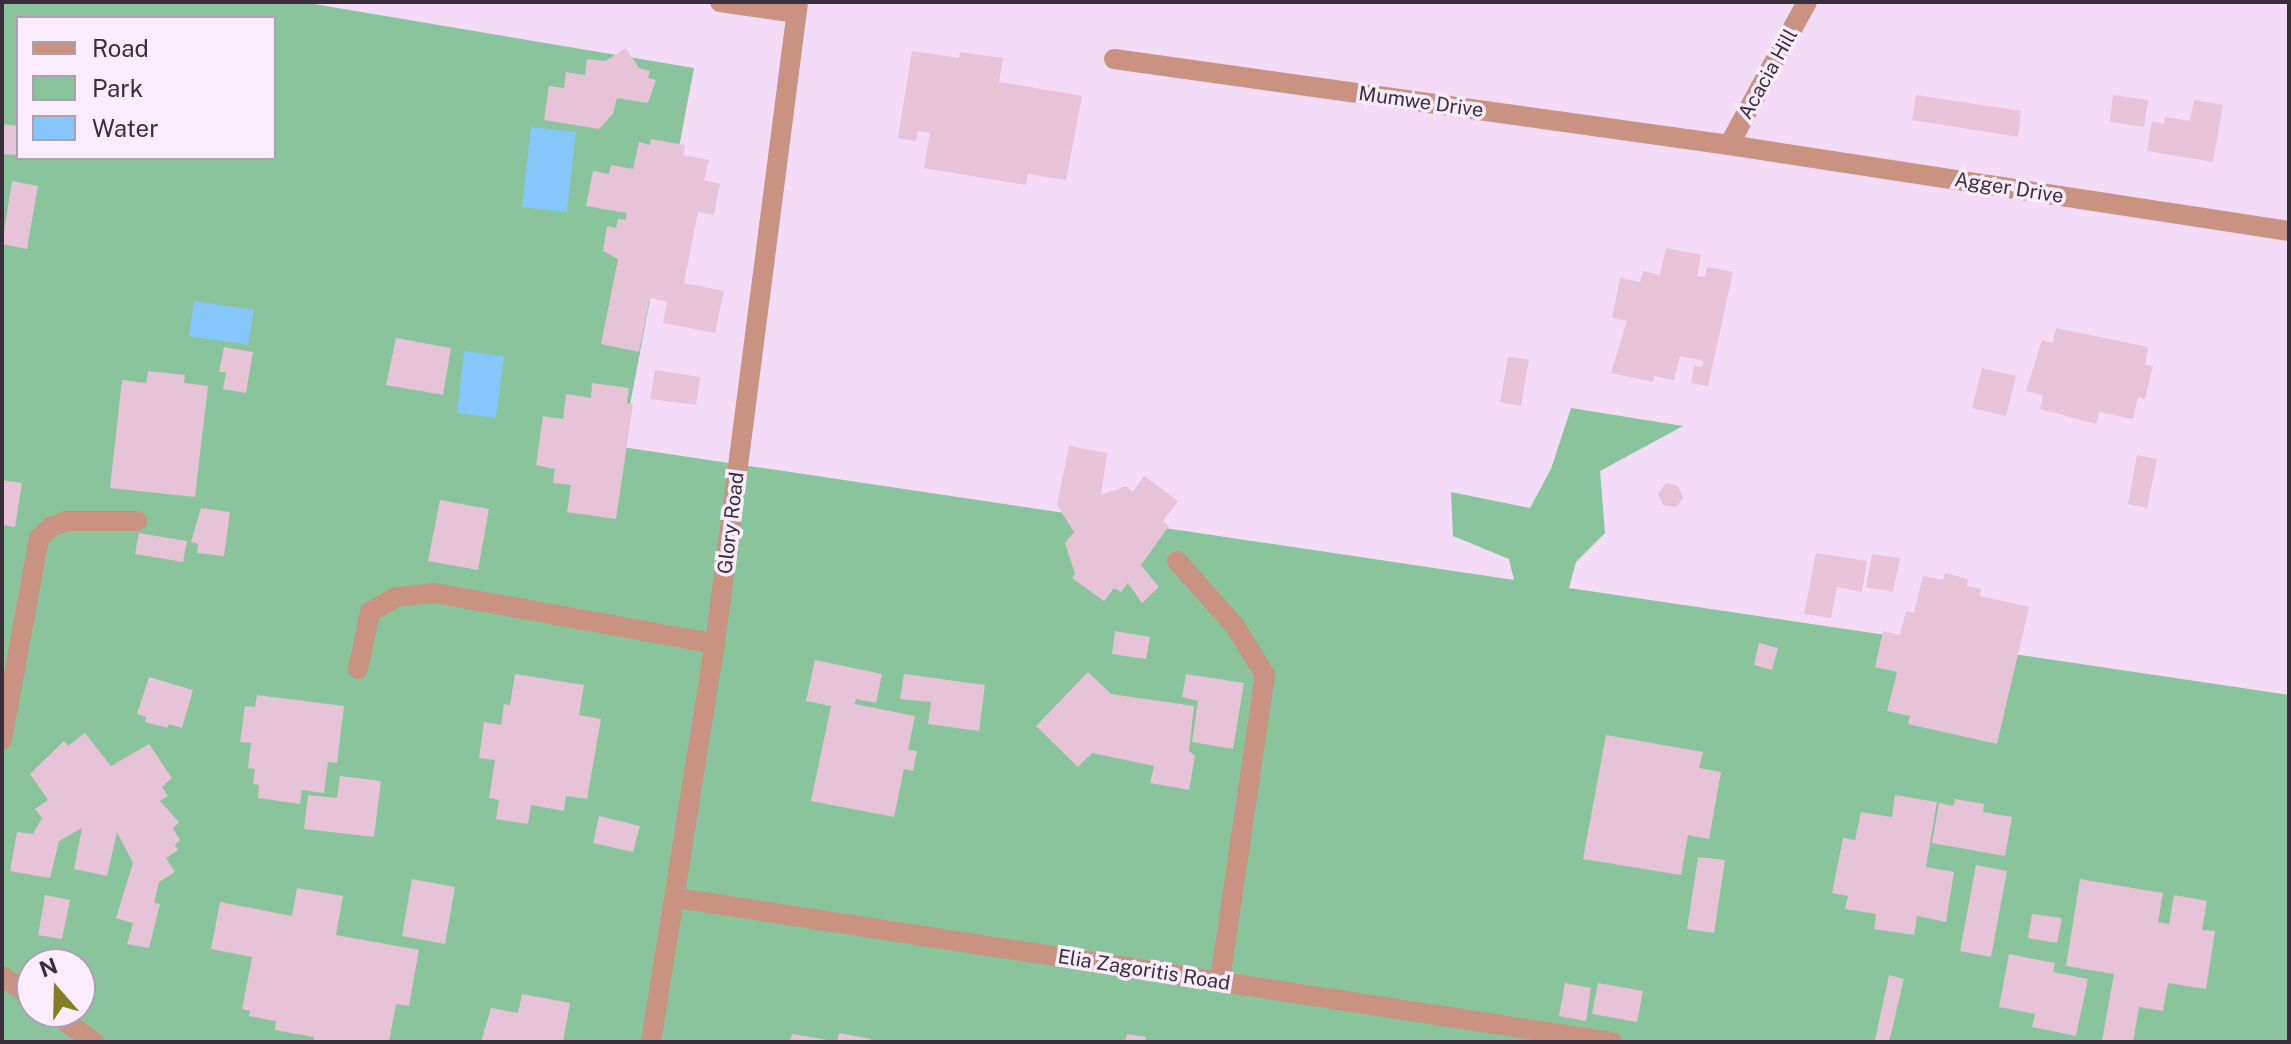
<!DOCTYPE html>
<style>
body{margin:0}
#map{position:relative;width:2291px;height:1044px;overflow:hidden;background:#f4dbf8;font-family:"Public Sans",sans-serif}
div>[style]{position:absolute}
.green>*{inset:0;background:#89c49d}
.water>*{inset:0;background:#86c6fb}
.building>*{inset:0;background:#e6c3d7}
.minor>*{height:20px;margin:-10px;padding:0 10px;transform-origin:10px;border-radius:10px;background:#c99281}
span{translate:-50% -50%;white-space:nowrap;text-align:center;line-height:1.15;-webkit-text-stroke:7px #fbecfe;paint-order:stroke}
.street-label{font-size:20px;color:#382f3a}
.frame{position:absolute;inset:0;border:4px solid #382f3a;pointer-events:none}
.legend{position:absolute;left:16px;top:16px;width:260px;height:144px;box-sizing:border-box;background:#fbecfe;border:2px solid #ada0b0;margin:0;padding:10px 14px;list-style:none;font-size:24px;color:#382f3a}
.legend li{display:flex;align-items:center;gap:16px;height:40px}
.legend b{width:40px;border:2px solid #ada0b0}
.north{position:absolute;left:16px;top:948px;width:80px;height:80px;box-sizing:border-box;background:#fbecfe;border:2px solid #ada0b0;border-radius:50%;rotate:340deg;font-size:22px;font-weight:700;line-height:32px;text-align:center;color:#382f3a}
.north::after{content:'';display:block;margin:auto;width:28px;height:36px;background:#837d23;clip-path:polygon(50% 0,100% 100%,50% 72%,0 100%)}
</style>
<div id="map">
<div class="green">
<i style="clip-path:polygon(evenodd,2px 2px,302px 2px,694px 68px,622px 447px,1514px 580px,1509px 559px,1453px 536px,1451px 492px,1530px 508px,1551px 469px,1571px 408px,1683px 426px,1600px 471px,1605px 533px,1576px 562px,1569px 588px,2289px 695px,2289px 1042px,2px 1042px,2px 2px,18px 18px,274px 18px,274px 158px,18px 158px,18px 18px,2px 2px,32px 964px,80px 964px,80px 1012px,32px 1012px,32px 964px)"></i>
</div>
<div class="water">
<i style="clip-path:polygon(531px 127px,576px 132px,567px 212px,522px 207px)"></i>
<i style="clip-path:polygon(194px 301px,254px 310px,248px 345px,189px 336px)"></i>
<i style="clip-path:polygon(464px 351px,504px 356px,496px 418px,457px 413px)"></i>
</div>
<div class="building">
<i style="clip-path:polygon(626px 48px,639px 68px,650px 71px,648px 78px,656px 80px,648px 103px,617px 98px,613px 114px,599px 129px,544px 120px,549px 86px,564px 88px,566px 72px,585px 75px,587px 59px,605px 61px)"></i>
<i style="clip-path:polygon(912px 51px,959px 58px,960px 52px,1003px 58px,999px 82px,1082px 96px,1066px 180px,1028px 174px,1026px 185px,924px 168px,930px 133px,918px 131px,916px 141px,898px 138px)"></i>
<i style="clip-path:polygon(1916px 95px,2021px 111px,2018px 137px,1912px 120px)"></i>
<i style="clip-path:polygon(2113px 95px,2148px 100px,2144px 127px,2110px 122px)"></i>
<i style="clip-path:polygon(2194px 100px,2223px 105px,2213px 162px,2147px 151px,2152px 121px,2164px 124px,2165px 117px,2190px 121px)"></i>
<i style="clip-path:polygon(2px 124px,18px 126px,18px 155px,2px 154px)"></i>
<i style="clip-path:polygon(651px 139px,685px 145px,683px 155px,709px 160px,704px 180px,720px 184px,714px 215px,698px 212px,684px 283px,724px 291px,715px 333px,663px 323px,667px 302px,650px 298px,639px 352px,601px 344px,618px 259px,603px 251px,607px 226px,616px 228px,618px 219px,625px 220px,627px 213px,586px 206px,593px 171px,609px 174px,611px 165px,633px 169px,639px 142px,650px 145px)"></i>
<i style="clip-path:polygon(12px 181px,38px 186px,27px 249px,2px 244px)"></i>
<i style="clip-path:polygon(1666px 248px,1701px 255px,1697px 276px,1705px 277px,1707px 267px,1733px 272px,1708px 386px,1691px 383px,1694px 366px,1702px 367px,1704px 361px,1680px 356px,1674px 380px,1654px 376px,1653px 382px,1611px 373px,1627px 321px,1612px 318px,1620px 278px,1640px 282px,1643px 271px,1660px 275px)"></i>
<i style="clip-path:polygon(2056px 328px,2148px 347px,2145px 365px,2153px 366px,2145px 399px,2138px 397px,2133px 419px,2099px 412px,2096px 424px,2040px 409px,2043px 395px,2026px 391px,2042px 340px,2053px 343px)"></i>
<i style="clip-path:polygon(396px 338px,451px 348px,443px 395px,386px 385px)"></i>
<i style="clip-path:polygon(224px 347px,253px 352px,246px 393px,223px 389px,226px 372px,219px 372px)"></i>
<i style="clip-path:polygon(1508px 357px,1529px 360px,1521px 406px,1500px 402px)"></i>
<i style="clip-path:polygon(1982px 368px,2016px 376px,2006px 416px,1972px 408px)"></i>
<i style="clip-path:polygon(655px 370px,700px 377px,696px 405px,650px 399px)"></i>
<i style="clip-path:polygon(148px 371px,185px 375px,184px 383px,208px 386px,195px 497px,110px 488px,122px 380px,146px 383px)"></i>
<i style="clip-path:polygon(592px 383px,629px 388px,627px 403px,633px 404px,616px 519px,567px 512px,571px 485px,553px 483px,555px 469px,536px 465px,543px 416px,563px 419px,566px 394px,591px 398px)"></i>
<i style="clip-path:polygon(1069px 446px,1107px 453px,1101px 495px,1126px 486px,1133px 492px,1144px 476px,1178px 501px,1163px 521px,1169px 526px,1141px 565px,1159px 587px,1142px 603px,1128px 583px,1121px 592px,1114px 588px,1104px 601px,1072px 578px,1075px 574px,1065px 543px,1074px 532px,1057px 505px)"></i>
<i style="clip-path:polygon(2137px 455px,2157px 459px,2147px 508px,2128px 504px)"></i>
<i style="clip-path:polygon(2px 480px,22px 483px,15px 527px,2px 525px)"></i>
<i style="clip-path:polygon(1666px 483px,1678px 486px,1683px 498px,1676px 507px,1663px 505px,1658px 494px)"></i>
<i style="clip-path:polygon(440px 500px,489px 509px,478px 570px,428px 561px)"></i>
<i style="clip-path:polygon(201px 508px,230px 512px,224px 556px,197px 553px,198px 544px,191px 542px)"></i>
<i style="clip-path:polygon(139px 533px,187px 541px,183px 562px,135px 554px)"></i>
<i style="clip-path:polygon(1816px 553px,1867px 561px,1862px 592px,1837px 587px,1831px 618px,1804px 614px)"></i>
<i style="clip-path:polygon(1872px 554px,1900px 558px,1893px 592px,1866px 587px)"></i>
<i style="clip-path:polygon(1945px 573px,1968px 579px,1967px 586px,1981px 589px,1980px 596px,2029px 607px,1997px 744px,1908px 724px,1910px 716px,1887px 711px,1897px 672px,1875px 667px,1883px 631px,1900px 635px,1906px 611px,1914px 613px,1923px 576px,1943px 580px)"></i>
<i style="clip-path:polygon(1115px 631px,1150px 637px,1146px 659px,1112px 654px)"></i>
<i style="clip-path:polygon(1759px 643px,1778px 648px,1772px 670px,1754px 665px)"></i>
<i style="clip-path:polygon(815px 660px,882px 674px,876px 703px,856px 699px,855px 704px,915px 716px,908px 750px,917px 751px,913px 771px,904px 769px,894px 817px,811px 801px,831px 706px,806px 701px)"></i>
<i style="clip-path:polygon(1088px 672px,1111px 694px,1194px 706px,1189px 751px,1195px 756px,1189px 790px,1150px 783px,1154px 766px,1092px 753px,1078px 767px,1036px 726px)"></i>
<i style="clip-path:polygon(515px 674px,584px 685px,579px 715px,601px 719px,587px 799px,566px 796px,564px 811px,531px 805px,528px 824px,496px 819px,499px 800px,489px 798px,495px 760px,479px 758px,484px 722px,501px 725px,504px 704px,510px 705px)"></i>
<i style="clip-path:polygon(904px 674px,985px 685px,979px 731px,928px 724px,931px 702px,900px 699px)"></i>
<i style="clip-path:polygon(1186px 674px,1244px 683px,1233px 749px,1192px 742px,1198px 701px,1182px 697px)"></i>
<i style="clip-path:polygon(149px 677px,193px 690px,182px 728px,169px 724px,167px 728px,145px 722px,146px 717px,137px 714px)"></i>
<i style="clip-path:polygon(257px 695px,344px 706px,337px 763px,328px 762px,324px 793px,302px 790px,300px 804px,258px 798px,259px 785px,253px 784px,255px 769px,248px 768px,251px 743px,240px 742px,245px 706px,255px 707px)"></i>
<i style="clip-path:polygon(85px 733px,111px 766px,149px 744px,172px 778px,162px 787px,168px 796px,160px 801px,179px 822px,173px 828px,180px 840px,175px 845px,178px 850px,166px 858px,175px 872px,159px 882px,154px 903px,160px 904px,149px 948px,127px 944px,133px 923px,116px 918px,133px 863px,117px 832px,107px 876px,74px 869px,82px 828px,59px 841px,50px 878px,10px 871px,17px 832px,33px 834px,42px 818px,35px 809px,48px 800px,30px 774px,64px 741px,68px 746px)"></i>
<i style="clip-path:polygon(1606px 735px,1703px 752px,1699px 768px,1721px 772px,1709px 839px,1688px 835px,1681px 875px,1583px 859px)"></i>
<i style="clip-path:polygon(340px 776px,381px 781px,374px 837px,304px 829px,308px 795px,337px 798px)"></i>
<i style="clip-path:polygon(1895px 795px,1937px 802px,1926px 867px,1954px 872px,1946px 922px,1917px 916px,1914px 935px,1874px 929px,1876px 914px,1845px 909px,1848px 896px,1832px 893px,1843px 838px,1855px 840px,1861px 812px,1892px 817px)"></i>
<i style="clip-path:polygon(1955px 799px,1984px 804px,1983px 812px,2012px 817px,2005px 856px,1932px 843px,1939px 803px,1953px 806px)"></i>
<i style="clip-path:polygon(599px 816px,640px 826px,633px 852px,593px 843px)"></i>
<i style="clip-path:polygon(1698px 857px,1725px 860px,1714px 933px,1687px 929px)"></i>
<i style="clip-path:polygon(1976px 865px,2007px 871px,1991px 957px,1960px 951px)"></i>
<i style="clip-path:polygon(412px 879px,455px 887px,445px 944px,402px 936px)"></i>
<i style="clip-path:polygon(2080px 879px,2163px 893px,2158px 922px,2169px 924px,2174px 895px,2207px 901px,2202px 930px,2215px 931px,2206px 989px,2168px 983px,2163px 1011px,2139px 1007px,2133px 1042px,2102px 1041px,2114px 974px,2066px 966px)"></i>
<i style="clip-path:polygon(297px 888px,343px 896px,336px 935px,419px 950px,409px 1006px,396px 1004px,389px 1042px,313px 1042px,314px 1037px,275px 1030px,276px 1021px,249px 1016px,250px 1011px,242px 1009px,252px 957px,211px 949px,220px 902px,292px 916px)"></i>
<i style="clip-path:polygon(45px 895px,70px 900px,62px 939px,38px 935px)"></i>
<i style="clip-path:polygon(2032px 914px,2062px 918px,2057px 943px,2028px 938px)"></i>
<i style="clip-path:polygon(2009px 954px,2055px 963px,2053px 972px,2088px 979px,2076px 1036px,2032px 1027px,2035px 1014px,1999px 1007px)"></i>
<i style="clip-path:polygon(1889px 975px,1904px 979px,1889px 1042px,1884px 1042px,1875px 1040px)"></i>
<i style="clip-path:polygon(1565px 983px,1591px 988px,1586px 1021px,1559px 1016px)"></i>
<i style="clip-path:polygon(1598px 983px,1643px 991px,1637px 1022px,1592px 1014px)"></i>
<i style="clip-path:polygon(522px 994px,570px 1003px,563px 1042px,481px 1042px,491px 1008px,518px 1013px)"></i>
<i style="clip-path:polygon(839px 1033px,871px 1039px,870px 1042px,837px 1042px)"></i>
<i style="clip-path:polygon(792px 1034px,827px 1040px,827px 1042px,790px 1042px)"></i>
<i style="clip-path:polygon(1127px 1034px,1146px 1037px,1145px 1042px,1125px 1042px)"></i>
</div>
<div class="minor">
<i style="left:720px;top:2px;width:77px;rotate:8.2deg"></i>
<i style="left:1114px;top:59px;width:621px;rotate:7.96deg"></i>
<i style="left:1729px;top:145px;width:567px;rotate:8.73deg"></i>
<i style="left:1729px;top:145px;width:163px;rotate:-61.4deg"></i>
<i style="left:1177px;top:561px;width:87px;rotate:48.3deg"></i>
<i style="left:1235px;top:626px;width:57px;rotate:58.5deg"></i>
<i style="left:1265px;top:675px;width:309px;rotate:98.4deg"></i>
<i style="left:358px;top:669px;width:58px;rotate:-78.1deg"></i>
<i style="left:370px;top:612px;width:30px;rotate:-30deg"></i>
<i style="left:396px;top:597px;width:39px;rotate:-6deg"></i>
<i style="left:435px;top:593px;width:285px;rotate:10.3deg"></i>
<i style="left:2px;top:740px;width:205px;rotate:-79.6deg"></i>
<i style="left:39px;top:538px;width:16px;rotate:-43deg"></i>
<i style="left:51px;top:527px;width:17px;rotate:-21deg"></i>
<i style="left:67px;top:521px;width:70px"></i>
<i style="left:677px;top:898px;width:946px;rotate:8.76deg"></i>
<i style="left:2px;top:976px;width:37px;rotate:35deg"></i>
<i style="left:52px;top:1012px;width:52px;rotate:35.5deg"></i>
<i style="left:651px;top:1042px;width:403px;rotate:-80.9deg"></i>
<i style="left:715px;top:644px;width:647px;rotate:-82.63deg"></i>
</div>
<div class="street-label">
<span style="left:1768px;top:74px;rotate:-61deg">Acacia Hill</span>
<span style="left:1421px;top:102px;rotate:8deg">Mumwe Drive</span>
<span style="left:2009px;top:188px;rotate:9deg">Agger Drive</span>
<span style="left:731px;top:523px;rotate:-83deg">Glory Road</span>
<span style="left:1144px;top:970px;rotate:9deg">Elia Zagoritis Road</span>
</div>
<div class="frame"></div>
<ul class="legend">
<li><b style="height:10px;background:#c99281"></b>Road</li>
<li><b style="height:22px;background:#89c49d"></b>Park</li>
<li><b style="height:22px;background:#86c6fb"></b>Water</li>
</ul>
<div class="north">N</div>
</div>
